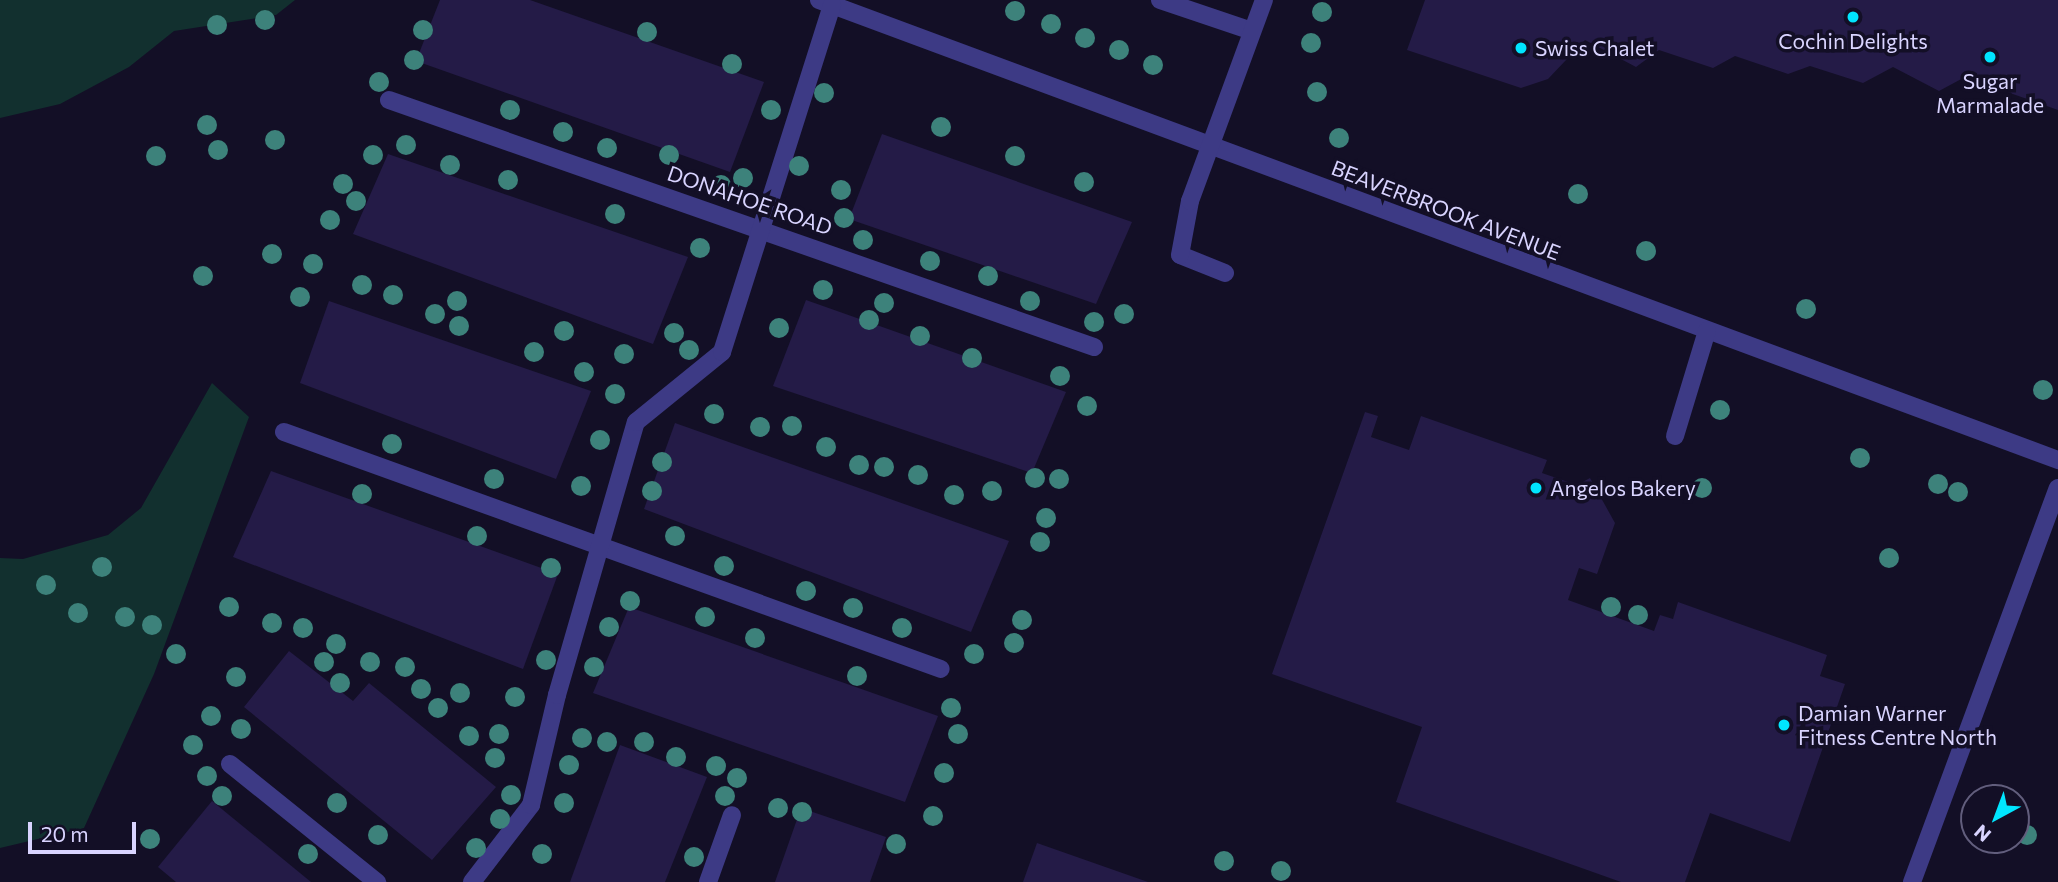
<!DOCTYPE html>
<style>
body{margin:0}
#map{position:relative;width:2058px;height:882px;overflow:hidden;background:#130f26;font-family:Commissioner,sans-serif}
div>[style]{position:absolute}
.green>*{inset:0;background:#12302f}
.building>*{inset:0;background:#241b47}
.minor>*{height:18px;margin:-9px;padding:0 9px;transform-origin:9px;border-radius:9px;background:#3d3a85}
.trees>*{width:20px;height:20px;margin:-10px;border-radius:50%;background:#3d827b}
.dots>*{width:19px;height:19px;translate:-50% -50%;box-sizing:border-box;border:4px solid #130f26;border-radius:50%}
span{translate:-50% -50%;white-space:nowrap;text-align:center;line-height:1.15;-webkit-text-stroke:7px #130f26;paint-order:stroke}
.poi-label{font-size:21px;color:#d9d4ff}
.left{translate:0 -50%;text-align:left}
.street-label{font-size:21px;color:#d9d4ff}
.north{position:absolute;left:1960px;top:784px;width:70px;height:70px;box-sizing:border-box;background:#130f26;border:2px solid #625e7d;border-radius:50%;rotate:221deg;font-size:19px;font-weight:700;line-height:28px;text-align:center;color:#d9d4ff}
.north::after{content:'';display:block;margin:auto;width:24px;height:32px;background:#00e5ff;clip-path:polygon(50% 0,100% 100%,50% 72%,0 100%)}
.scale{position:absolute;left:28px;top:822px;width:108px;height:32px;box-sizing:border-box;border:4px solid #d9d4ff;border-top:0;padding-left:9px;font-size:21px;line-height:24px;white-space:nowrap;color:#d9d4ff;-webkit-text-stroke:5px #130f26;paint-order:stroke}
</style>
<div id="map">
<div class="green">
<i style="clip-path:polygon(0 0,295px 0,276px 15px,174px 31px,129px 67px,60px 104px,0 118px)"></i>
<i style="clip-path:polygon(212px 383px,249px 417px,154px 674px,84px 828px,0 848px,0 558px,23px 559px,108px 535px,141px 508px)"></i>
</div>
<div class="building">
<i style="clip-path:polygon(440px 0,530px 0,764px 82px,730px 172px,416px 61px)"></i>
<i style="clip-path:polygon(1425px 0,2058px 0,2058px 110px,1965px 77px,1939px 91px,1893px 67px,1863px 83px,1810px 66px,1788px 74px,1735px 56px,1713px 68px,1659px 50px,1636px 67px,1585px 40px,1548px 79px,1521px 88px,1407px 50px)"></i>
<i style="clip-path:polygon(882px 134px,1132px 222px,1096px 304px,849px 219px)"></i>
<i style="clip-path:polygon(388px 154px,688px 257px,653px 344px,353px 234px)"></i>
<i style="clip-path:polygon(806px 300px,1066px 392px,1032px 473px,773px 386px)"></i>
<i style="clip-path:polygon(329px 301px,591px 391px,556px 479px,300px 383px)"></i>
<i style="clip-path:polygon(1365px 412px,1378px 416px,1371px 437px,1409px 450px,1421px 416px,1547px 460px,1542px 473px,1577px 485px,1590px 478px,1615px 523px,1597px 574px,1579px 568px,1568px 600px,1654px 631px,1660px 615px,1673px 619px,1678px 602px,1827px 655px,1820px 676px,1845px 684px,1790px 842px,1710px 813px,1685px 882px,1621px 882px,1396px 802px,1422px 727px,1272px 674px)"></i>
<i style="clip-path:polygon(675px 423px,1009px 541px,971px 632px,644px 509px)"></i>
<i style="clip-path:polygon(271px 471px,558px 574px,523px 669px,233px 557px)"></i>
<i style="clip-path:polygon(629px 607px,938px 716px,905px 802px,593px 693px)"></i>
<i style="clip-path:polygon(289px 651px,353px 701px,369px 683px,496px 787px,432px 860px,244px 707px)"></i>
<i style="clip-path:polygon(620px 745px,707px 777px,665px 882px,570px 882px)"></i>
<i style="clip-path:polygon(212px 801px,311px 882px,176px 882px,158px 867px)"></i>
<i style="clip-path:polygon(801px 808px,886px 837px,870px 882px,775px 882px)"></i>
<i style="clip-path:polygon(1037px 843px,1148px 882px,1023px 882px)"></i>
</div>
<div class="minor">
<i style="left:819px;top:0;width:1322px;rotate:20.37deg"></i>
<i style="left:1160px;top:0;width:97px;rotate:18.6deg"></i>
<i style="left:389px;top:100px;width:747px;rotate:19.31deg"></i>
<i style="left:1225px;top:273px;width:48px;rotate:-158.2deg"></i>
<i style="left:1180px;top:255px;width:55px;rotate:-79.5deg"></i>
<i style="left:1190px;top:201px;width:214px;rotate:-69.8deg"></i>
<i style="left:284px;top:432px;width:698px;rotate:19.84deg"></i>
<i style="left:1675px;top:436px;width:110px;rotate:-73.1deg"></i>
<i style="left:230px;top:764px;width:189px;rotate:38.8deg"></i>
<i style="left:472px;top:882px;width:97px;rotate:-52.5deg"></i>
<i style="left:531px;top:805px;width:113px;rotate:-76.7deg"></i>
<i style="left:557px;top:695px;width:284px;rotate:-73.9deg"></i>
<i style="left:636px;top:422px;width:111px;rotate:-39.1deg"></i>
<i style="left:722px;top:352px;width:364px;rotate:-72.4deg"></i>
<i style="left:708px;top:882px;width:71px;rotate:-70.3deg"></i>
<i style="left:1912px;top:882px;width:420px;rotate:-69.7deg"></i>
</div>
<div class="trees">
<i style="left:1015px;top:11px"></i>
<i style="left:1322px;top:12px"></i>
<i style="left:265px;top:20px"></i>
<i style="left:1051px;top:24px"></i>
<i style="left:217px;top:25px"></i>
<i style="left:423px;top:30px"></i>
<i style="left:647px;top:32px"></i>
<i style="left:1085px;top:38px"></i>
<i style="left:1311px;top:43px"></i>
<i style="left:1119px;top:50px"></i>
<i style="left:414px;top:60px"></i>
<i style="left:732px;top:64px"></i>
<i style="left:1153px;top:65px"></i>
<i style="left:379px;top:82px"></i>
<i style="left:1317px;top:92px"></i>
<i style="left:824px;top:93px"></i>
<i style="left:510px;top:110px"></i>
<i style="left:771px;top:110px"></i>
<i style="left:207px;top:125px"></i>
<i style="left:941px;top:127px"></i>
<i style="left:563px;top:132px"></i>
<i style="left:1339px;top:138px"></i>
<i style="left:275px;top:140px"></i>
<i style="left:406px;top:145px"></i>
<i style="left:607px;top:148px"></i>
<i style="left:218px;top:150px"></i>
<i style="left:373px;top:155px"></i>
<i style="left:669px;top:155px"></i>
<i style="left:156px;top:156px"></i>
<i style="left:1015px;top:156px"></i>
<i style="left:450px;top:165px"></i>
<i style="left:799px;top:166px"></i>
<i style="left:743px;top:178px"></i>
<i style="left:508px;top:180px"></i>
<i style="left:1084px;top:182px"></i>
<i style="left:343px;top:184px"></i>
<i style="left:721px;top:185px"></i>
<i style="left:841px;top:190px"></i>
<i style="left:1578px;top:194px"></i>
<i style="left:356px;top:201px"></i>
<i style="left:615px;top:214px"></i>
<i style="left:844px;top:218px"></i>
<i style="left:330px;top:220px"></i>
<i style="left:863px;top:240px"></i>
<i style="left:700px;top:248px"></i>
<i style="left:1646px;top:251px"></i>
<i style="left:272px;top:254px"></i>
<i style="left:930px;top:261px"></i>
<i style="left:313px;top:264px"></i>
<i style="left:203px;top:276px"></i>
<i style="left:988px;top:276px"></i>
<i style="left:362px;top:285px"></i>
<i style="left:823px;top:290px"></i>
<i style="left:393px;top:295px"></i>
<i style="left:300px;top:297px"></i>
<i style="left:457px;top:301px"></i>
<i style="left:1030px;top:301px"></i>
<i style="left:884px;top:303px"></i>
<i style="left:1806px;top:309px"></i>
<i style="left:435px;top:314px"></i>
<i style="left:1124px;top:314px"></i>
<i style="left:869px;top:320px"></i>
<i style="left:1094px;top:322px"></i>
<i style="left:459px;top:326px"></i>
<i style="left:779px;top:328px"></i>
<i style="left:564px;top:331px"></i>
<i style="left:674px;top:333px"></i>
<i style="left:920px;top:336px"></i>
<i style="left:689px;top:350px"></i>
<i style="left:534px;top:352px"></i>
<i style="left:624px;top:354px"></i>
<i style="left:972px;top:358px"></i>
<i style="left:584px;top:372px"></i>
<i style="left:1060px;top:376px"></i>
<i style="left:2043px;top:390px"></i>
<i style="left:615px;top:394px"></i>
<i style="left:1087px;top:406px"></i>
<i style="left:1720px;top:410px"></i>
<i style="left:714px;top:414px"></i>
<i style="left:792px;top:426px"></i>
<i style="left:760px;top:427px"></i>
<i style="left:600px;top:440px"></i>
<i style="left:392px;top:444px"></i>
<i style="left:826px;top:447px"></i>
<i style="left:1860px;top:458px"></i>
<i style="left:662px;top:462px"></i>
<i style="left:859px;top:465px"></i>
<i style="left:884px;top:467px"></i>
<i style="left:918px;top:475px"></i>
<i style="left:1035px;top:478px"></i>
<i style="left:494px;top:479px"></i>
<i style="left:1059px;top:479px"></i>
<i style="left:1938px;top:484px"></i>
<i style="left:581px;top:486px"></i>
<i style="left:1702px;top:488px"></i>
<i style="left:652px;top:491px"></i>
<i style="left:992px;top:491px"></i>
<i style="left:1958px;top:492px"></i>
<i style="left:362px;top:494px"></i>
<i style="left:954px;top:495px"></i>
<i style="left:1046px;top:518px"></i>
<i style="left:477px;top:536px"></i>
<i style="left:675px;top:536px"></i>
<i style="left:1040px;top:542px"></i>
<i style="left:1889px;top:558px"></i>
<i style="left:724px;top:566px"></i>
<i style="left:102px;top:567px"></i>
<i style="left:551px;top:568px"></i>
<i style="left:46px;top:585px"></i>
<i style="left:806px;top:591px"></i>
<i style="left:630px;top:601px"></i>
<i style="left:229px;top:607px"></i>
<i style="left:1611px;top:607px"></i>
<i style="left:853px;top:608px"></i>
<i style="left:78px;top:613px"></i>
<i style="left:1638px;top:615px"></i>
<i style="left:125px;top:617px"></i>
<i style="left:705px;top:617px"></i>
<i style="left:1022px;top:620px"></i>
<i style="left:272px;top:623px"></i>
<i style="left:152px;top:625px"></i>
<i style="left:609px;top:627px"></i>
<i style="left:303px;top:628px"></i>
<i style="left:902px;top:628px"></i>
<i style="left:755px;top:638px"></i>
<i style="left:1014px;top:643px"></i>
<i style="left:336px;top:644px"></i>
<i style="left:176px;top:654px"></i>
<i style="left:974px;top:654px"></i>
<i style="left:546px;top:660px"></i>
<i style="left:324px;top:662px"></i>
<i style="left:370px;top:662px"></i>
<i style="left:405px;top:667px"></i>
<i style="left:594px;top:667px"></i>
<i style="left:857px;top:676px"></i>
<i style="left:236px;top:677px"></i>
<i style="left:340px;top:683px"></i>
<i style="left:421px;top:689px"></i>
<i style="left:460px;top:693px"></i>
<i style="left:515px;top:697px"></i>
<i style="left:438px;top:708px"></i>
<i style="left:951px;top:708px"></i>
<i style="left:211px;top:716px"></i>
<i style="left:241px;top:729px"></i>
<i style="left:499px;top:734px"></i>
<i style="left:958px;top:734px"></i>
<i style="left:469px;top:736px"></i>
<i style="left:582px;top:738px"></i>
<i style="left:607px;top:742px"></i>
<i style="left:644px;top:742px"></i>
<i style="left:193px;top:745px"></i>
<i style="left:676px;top:757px"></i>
<i style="left:495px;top:758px"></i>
<i style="left:569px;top:765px"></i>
<i style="left:716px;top:766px"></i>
<i style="left:944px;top:773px"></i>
<i style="left:207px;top:776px"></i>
<i style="left:737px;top:778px"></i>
<i style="left:511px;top:795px"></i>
<i style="left:222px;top:796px"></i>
<i style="left:725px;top:796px"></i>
<i style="left:337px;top:803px"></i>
<i style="left:564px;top:803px"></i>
<i style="left:778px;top:808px"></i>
<i style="left:802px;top:812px"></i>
<i style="left:933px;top:816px"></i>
<i style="left:500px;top:819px"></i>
<i style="left:378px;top:835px"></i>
<i style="left:2027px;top:835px"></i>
<i style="left:150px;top:839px"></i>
<i style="left:896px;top:844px"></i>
<i style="left:476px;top:848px"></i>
<i style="left:308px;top:854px"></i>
<i style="left:542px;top:854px"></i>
<i style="left:694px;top:857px"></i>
<i style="left:1224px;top:861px"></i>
<i style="left:1281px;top:871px"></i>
</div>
<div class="dots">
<i style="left:1853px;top:17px;background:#00e5ff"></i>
<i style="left:1521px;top:48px;background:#00e5ff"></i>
<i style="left:1990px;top:57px;background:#00e5ff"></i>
<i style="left:1536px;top:488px;background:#00e5ff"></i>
<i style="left:1784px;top:725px;background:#00e5ff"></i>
</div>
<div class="poi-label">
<span style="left:1853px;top:41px">Cochin Delights</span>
<span class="left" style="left:1535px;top:48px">Swiss Chalet</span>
<span style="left:1990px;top:93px">Sugar<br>Marmalade</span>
<span class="left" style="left:1550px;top:488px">Angelos Bakery</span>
<span class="left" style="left:1798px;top:725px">Damian Warner<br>Fitness Centre North</span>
</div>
<div class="street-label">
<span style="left:750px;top:200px;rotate:19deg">DONAHOE ROAD</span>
<span style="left:1446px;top:210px;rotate:21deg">BEAVERBROOK AVENUE</span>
</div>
<div class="north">N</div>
<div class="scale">20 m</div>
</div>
